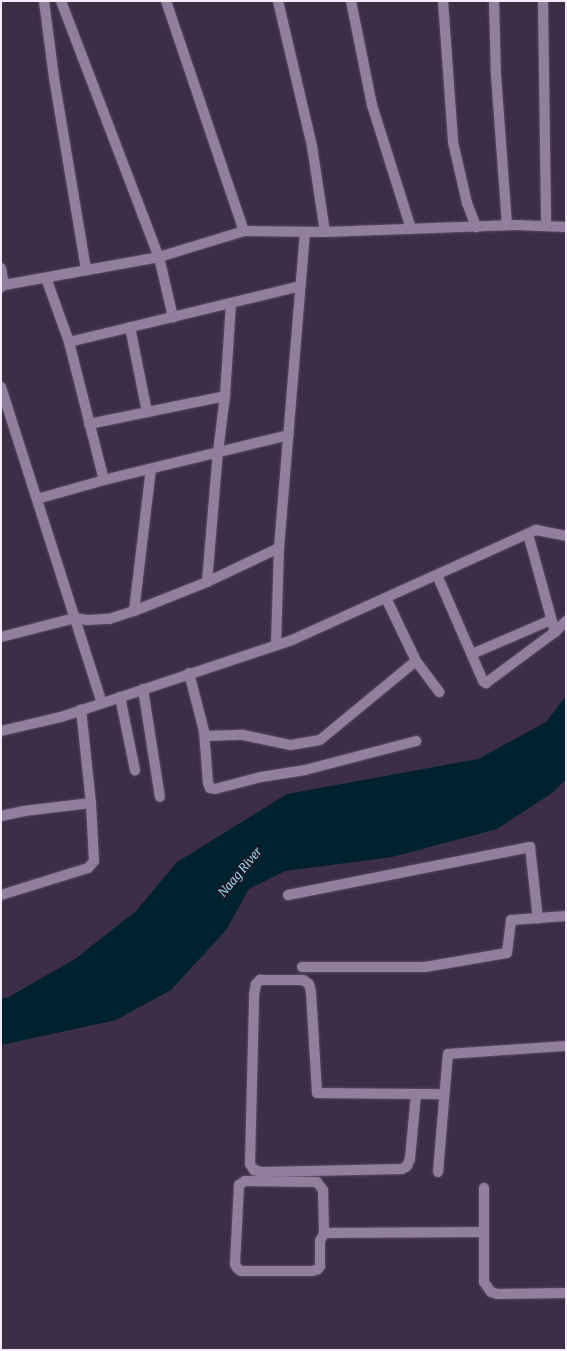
<!DOCTYPE html>
<style>
body{margin:0}
#map{position:relative;width:567px;height:1351px;overflow:hidden;background:#3d2e47;font-family:Merriweather,serif}
div>[style]{position:absolute}
.water>*{inset:0;background:#00222f}
.roads{filter:drop-shadow(0 0 1px #5a4c62) drop-shadow(0 0 1px #5a4c62)}
.minor>*{height:10px;margin:-5px;padding:0 5px;transform-origin:5px;border-radius:5px;background:#917f9d}
span{translate:-50% -50%;white-space:nowrap;text-align:center;line-height:1.15;-webkit-text-stroke:3px #201925;paint-order:stroke}
.water-label{font-size:12px;color:#95d6f3;font-style:italic}
.frame{position:absolute;inset:0;border:2px solid #f3eafa;pointer-events:none}
</style>
<div id="map">
<div class="water">
<i style="clip-path:polygon(566px 696px,566px 779px,552px 793px,497px 829px,392px 857px,285px 871px,249px 889px,226px 930px,171px 990px,116px 1020px,1px 1045px,1px 998px,7px 998px,75px 959px,136px 911px,177px 862px,287px 794px,478px 759px,546px 722px)"></i>
</div>
<div class="roads">
<div class="minor">
<i style="left:44px;top:1px;width:78px;rotate:82.6deg"></i>
<i style="left:54px;top:78px;width:195px;rotate:80.5deg"></i>
<i style="left:61px;top:1px;width:274px;rotate:69.1deg"></i>
<i style="left:159px;top:257px;width:62px;rotate:76.9deg"></i>
<i style="left:166px;top:1px;width:243px;rotate:71.3deg"></i>
<i style="left:244px;top:231px;width:81px;rotate:0.7deg"></i>
<i style="left:325px;top:232px;width:190px;rotate:-2.1deg"></i>
<i style="left:515px;top:225px;width:51px;rotate:2.2deg"></i>
<i style="left:278px;top:1px;width:149px;rotate:76.8deg"></i>
<i style="left:312px;top:146px;width:87px;rotate:81.4deg"></i>
<i style="left:351px;top:1px;width:106px;rotate:78.6deg"></i>
<i style="left:372px;top:105px;width:130px;rotate:72.5deg"></i>
<i style="left:443px;top:1px;width:141px;rotate:85.9deg"></i>
<i style="left:453px;top:142px;width:63px;rotate:77.1deg"></i>
<i style="left:467px;top:203px;width:26px;rotate:69deg"></i>
<i style="left:494px;top:1px;width:74px;rotate:88.5deg"></i>
<i style="left:496px;top:75px;width:150px;rotate:85.8deg"></i>
<i style="left:543px;top:1px;width:225px;rotate:89.2deg"></i>
<i style="left:1px;top:268px;width:17px;rotate:80deg"></i>
<i style="left:4px;top:285px;width:4px;rotate:146deg"></i>
<i style="left:46px;top:278px;width:68px;rotate:70.2deg"></i>
<i style="left:69px;top:342px;width:238px;rotate:-13.6deg"></i>
<i style="left:4px;top:285px;width:158px;rotate:-10.2deg"></i>
<i style="left:159px;top:257px;width:89px;rotate:-17deg"></i>
<i style="left:130px;top:327px;width:87px;rotate:78.7deg"></i>
<i style="left:69px;top:342px;width:142px;rotate:75.8deg"></i>
<i style="left:104px;top:480px;width:190px;rotate:-13.7deg"></i>
<i style="left:1px;top:387px;width:332px;rotate:72.3deg"></i>
<i style="left:89px;top:424px;width:139px;rotate:-11.6deg"></i>
<i style="left:37px;top:499px;width:70px;rotate:-15.8deg"></i>
<i style="left:528px;top:534px;width:102px;rotate:74.6deg"></i>
<i style="left:437px;top:575px;width:116px;rotate:66.5deg"></i>
<i style="left:483px;top:681px;width:4px;rotate:34deg"></i>
<i style="left:486px;top:683px;width:86px;rotate:-36.5deg"></i>
<i style="left:555px;top:632px;width:16px;rotate:-45deg"></i>
<i style="left:207px;top:582px;width:130px;rotate:-85.2deg"></i>
<i style="left:218px;top:452px;width:56px;rotate:-82.9deg"></i>
<i style="left:225px;top:396px;width:93px;rotate:-86.3deg"></i>
<i style="left:386px;top:598px;width:70px;rotate:64.5deg"></i>
<i style="left:416px;top:661px;width:39px;rotate:53deg"></i>
<i style="left:134px;top:611px;width:79px;rotate:-21.7deg"></i>
<i style="left:207px;top:582px;width:80px;rotate:-25.3deg"></i>
<i style="left:1px;top:637px;width:76px;rotate:-14.4deg"></i>
<i style="left:75px;top:618px;width:12px;rotate:9deg"></i>
<i style="left:87px;top:620px;width:22px;rotate:-3deg"></i>
<i style="left:109px;top:619px;width:26px;rotate:-18deg"></i>
<i style="left:134px;top:611px;width:143px;rotate:-83.2deg"></i>
<i style="left:276px;top:644px;width:96px;rotate:-88.2deg"></i>
<i style="left:279px;top:548px;width:316px;rotate:-85.3deg"></i>
<i style="left:472px;top:654px;width:86px;rotate:-23.3deg"></i>
<i style="left:189px;top:673px;width:60px;rotate:75.5deg"></i>
<i style="left:204px;top:731px;width:52px;rotate:85.6deg"></i>
<i style="left:208px;top:783px;width:5px;rotate:68deg"></i>
<i style="left:210px;top:788px;width:5px;rotate:11deg"></i>
<i style="left:215px;top:789px;width:48px;rotate:-14.6deg"></i>
<i style="left:261px;top:777px;width:45px;rotate:-9deg"></i>
<i style="left:305px;top:770px;width:115px;rotate:-14.6deg"></i>
<i style="left:143px;top:689px;width:109px;rotate:81.1deg"></i>
<i style="left:120px;top:697px;width:75px;rotate:78.4deg"></i>
<i style="left:1px;top:731px;width:62px;rotate:-13.1deg"></i>
<i style="left:61px;top:717px;width:243px;rotate:-18.4deg"></i>
<i style="left:292px;top:640px;width:268px;rotate:-24.3deg"></i>
<i style="left:536px;top:530px;width:31px;rotate:11deg"></i>
<i style="left:205px;top:736px;width:38px;rotate:-2deg"></i>
<i style="left:243px;top:735px;width:49px;rotate:11.8deg"></i>
<i style="left:291px;top:745px;width:29px;rotate:-10deg"></i>
<i style="left:320px;top:740px;width:124px;rotate:-39.5deg"></i>
<i style="left:1px;top:816px;width:24px;rotate:-12deg"></i>
<i style="left:24px;top:811px;width:67px;rotate:-6.8deg"></i>
<i style="left:1px;top:895px;width:91px;rotate:-17.2deg"></i>
<i style="left:88px;top:868px;width:9px;rotate:-49deg"></i>
<i style="left:94px;top:861px;width:58px;rotate:-93deg"></i>
<i style="left:91px;top:803px;width:94px;rotate:-96.1deg"></i>
<i style="left:288px;top:895px;width:247px;rotate:-11.2deg"></i>
<i style="left:530px;top:847px;width:72px;rotate:83.7deg"></i>
<i style="left:302px;top:967px;width:123px"></i>
<i style="left:425px;top:967px;width:83px;rotate:-9.7deg"></i>
<i style="left:507px;top:953px;width:33px;rotate:-83deg"></i>
<i style="left:511px;top:920px;width:55px;rotate:-4.2deg"></i>
<i style="left:416px;top:1094px;width:65px;rotate:95.3deg"></i>
<i style="left:410px;top:1159px;width:8px;rotate:113deg"></i>
<i style="left:407px;top:1166px;width:6px;rotate:149deg"></i>
<i style="left:402px;top:1169px;width:140px;rotate:178.8deg"></i>
<i style="left:262px;top:1172px;width:8px;rotate:-166deg"></i>
<i style="left:254px;top:1170px;width:7px;rotate:-124deg"></i>
<i style="left:250px;top:1164px;width:169px;rotate:-88.6deg"></i>
<i style="left:254px;top:995px;width:11px;rotate:-80deg"></i>
<i style="left:256px;top:984px;width:6px;rotate:-45deg"></i>
<i style="left:260px;top:980px;width:43px"></i>
<i style="left:303px;top:980px;width:7px;rotate:34deg"></i>
<i style="left:309px;top:984px;width:8px;rotate:76deg"></i>
<i style="left:311px;top:992px;width:101px;rotate:86.6deg"></i>
<i style="left:317px;top:1093px;width:127px;rotate:0.5deg"></i>
<i style="left:438px;top:1172px;width:118px;rotate:-85.2deg"></i>
<i style="left:448px;top:1054px;width:118px;rotate:-3.9deg"></i>
<i style="left:484px;top:1188px;width:94px;rotate:90deg"></i>
<i style="left:484px;top:1282px;width:12px;rotate:55deg"></i>
<i style="left:491px;top:1292px;width:6px;rotate:18deg"></i>
<i style="left:497px;top:1294px;width:69px;rotate:-0.8deg"></i>
<i style="left:324px;top:1233px;width:43px;rotate:-91.3deg"></i>
<i style="left:323px;top:1190px;width:10px;rotate:-127deg"></i>
<i style="left:317px;top:1182px;width:72px;rotate:-179.2deg"></i>
<i style="left:245px;top:1181px;width:7px;rotate:146deg"></i>
<i style="left:239px;top:1185px;width:79px;rotate:92.9deg"></i>
<i style="left:235px;top:1264px;width:4px;rotate:63deg"></i>
<i style="left:237px;top:1268px;width:5px;rotate:37deg"></i>
<i style="left:241px;top:1271px;width:71px"></i>
<i style="left:312px;top:1271px;width:6px;rotate:-18deg"></i>
<i style="left:318px;top:1269px;width:4px;rotate:-56deg"></i>
<i style="left:320px;top:1266px;width:25px;rotate:-90deg"></i>
<i style="left:320px;top:1241px;width:9px;rotate:-63deg"></i>
<i style="left:324px;top:1233px;width:160px;rotate:-0.4deg"></i>
</div>
</div>
<div class="water-label">
<span style="left:240px;top:872px;rotate:-50deg">Naag River</span>
</div>
<div class="frame"></div>
</div>
